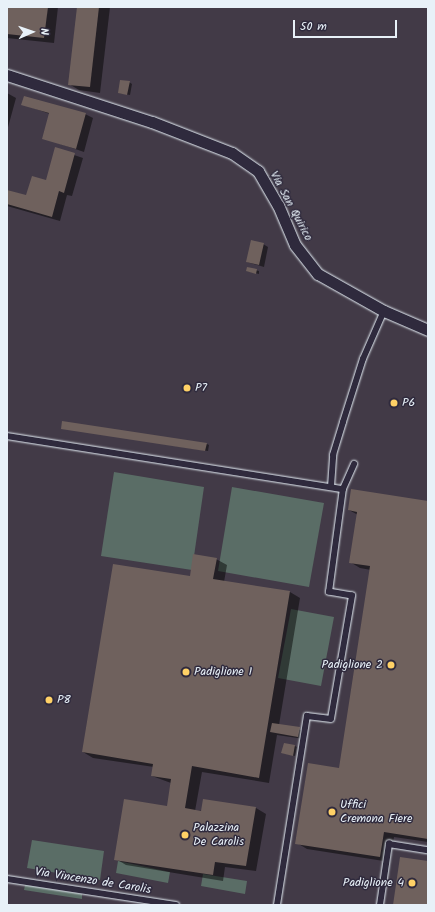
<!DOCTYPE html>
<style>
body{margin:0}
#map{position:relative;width:435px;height:912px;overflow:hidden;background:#423a47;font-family:Kalam,sans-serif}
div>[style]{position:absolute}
.green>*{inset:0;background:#5a6d66}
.shadow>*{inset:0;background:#0007}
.building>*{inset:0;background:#6f615d}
.roads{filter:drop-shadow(0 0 1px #e8f1f8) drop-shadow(0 0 1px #e8f1f8)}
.service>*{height:5.5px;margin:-2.75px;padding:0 2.75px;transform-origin:2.75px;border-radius:2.75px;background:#2f2a3d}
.minor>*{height:11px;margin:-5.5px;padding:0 5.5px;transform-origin:5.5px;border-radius:5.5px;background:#2f2a3d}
.dots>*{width:11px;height:11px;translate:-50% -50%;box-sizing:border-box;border:2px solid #2f2a3d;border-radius:50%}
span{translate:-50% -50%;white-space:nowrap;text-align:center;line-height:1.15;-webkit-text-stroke:3px #2f2a3d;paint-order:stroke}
.street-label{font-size:12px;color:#e8f1f8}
.poi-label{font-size:12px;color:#e8f1f8}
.left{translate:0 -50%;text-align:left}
.right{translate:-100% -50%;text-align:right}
.frame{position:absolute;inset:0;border:8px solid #e8f1f8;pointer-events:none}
.north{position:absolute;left:12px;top:12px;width:40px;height:40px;-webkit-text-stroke:3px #2f2a3d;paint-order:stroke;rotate:88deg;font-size:11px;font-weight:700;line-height:16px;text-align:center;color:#e8f1f8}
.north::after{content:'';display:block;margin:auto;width:14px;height:18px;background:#e8f1f8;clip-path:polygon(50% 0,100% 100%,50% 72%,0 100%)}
.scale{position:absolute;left:293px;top:20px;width:104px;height:18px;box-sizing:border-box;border:2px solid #e8f1f8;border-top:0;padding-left:5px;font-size:12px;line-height:14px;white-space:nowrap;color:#e8f1f8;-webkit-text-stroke:3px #2f2a3d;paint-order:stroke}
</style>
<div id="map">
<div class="green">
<i style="clip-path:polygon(114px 472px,204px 487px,192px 570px,101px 556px)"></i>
<i style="clip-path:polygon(232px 487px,324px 503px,309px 587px,218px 571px)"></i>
<i style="clip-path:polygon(291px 609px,334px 617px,321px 686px,278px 678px)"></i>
<i style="clip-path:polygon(32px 840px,104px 851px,100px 880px,27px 868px)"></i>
<i style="clip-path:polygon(118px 861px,170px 872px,168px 883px,116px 873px)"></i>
<i style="clip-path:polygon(203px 874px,247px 881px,245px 894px,201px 886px)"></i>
<i style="clip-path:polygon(25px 885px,82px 894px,82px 899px,24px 890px)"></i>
</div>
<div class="shadow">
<i style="clip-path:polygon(7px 7px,58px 7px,54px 43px,7px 38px)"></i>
<i style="clip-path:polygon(78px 7px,110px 7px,100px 93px,79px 90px,69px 84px)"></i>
<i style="clip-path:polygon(129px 82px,132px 84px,130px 95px,119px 93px)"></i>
<i style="clip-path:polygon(7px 93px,16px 98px,7px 131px)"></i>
<i style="clip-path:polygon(22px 104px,85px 114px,93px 118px,84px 152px,43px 138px,50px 114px)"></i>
<i style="clip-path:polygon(56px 149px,83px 158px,72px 196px,67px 195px,60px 221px,7px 206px,7px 191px,27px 197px,46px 182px)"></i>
<i style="clip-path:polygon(263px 244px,268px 247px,264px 267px,247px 262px)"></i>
<i style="clip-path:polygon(247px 268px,259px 271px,259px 274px,247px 271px)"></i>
<i style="clip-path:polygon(62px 428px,207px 444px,209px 445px,208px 451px)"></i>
<i style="clip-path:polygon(428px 502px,428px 842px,394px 837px,390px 862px,307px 849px,297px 843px,340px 769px,371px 570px,360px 568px,350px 562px,358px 515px,349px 510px)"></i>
<i style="clip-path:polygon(216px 559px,227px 565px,224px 582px,290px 592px,300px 598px,279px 725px,305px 731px,304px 739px,277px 735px,269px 783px,202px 772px,195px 811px,256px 808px,266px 814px,256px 871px,225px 867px,223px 881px,126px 865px,116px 859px,168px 807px,171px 783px,152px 776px,154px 767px,93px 758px,83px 752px,190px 578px)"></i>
<i style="clip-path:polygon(295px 746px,297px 747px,295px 756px,283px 753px)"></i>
</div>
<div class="building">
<i style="clip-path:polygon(7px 7px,48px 7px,44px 38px,7px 34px)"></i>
<i style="clip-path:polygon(77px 7px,99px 7px,90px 87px,68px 85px)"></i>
<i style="clip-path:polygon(120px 80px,130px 81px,127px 95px,118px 93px)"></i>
<i style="clip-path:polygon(24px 96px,86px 113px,76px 149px,42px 139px,49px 113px,21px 105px)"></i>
<i style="clip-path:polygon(55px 147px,75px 153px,64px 193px,59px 191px,52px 217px,7px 204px,7px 190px,26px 195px,32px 176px,46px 180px)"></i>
<i style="clip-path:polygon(251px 240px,264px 243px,259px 265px,246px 262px)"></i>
<i style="clip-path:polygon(247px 267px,257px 269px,256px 274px,246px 271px)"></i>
<i style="clip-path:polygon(62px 421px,207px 443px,205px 451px,61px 429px)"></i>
<i style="clip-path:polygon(351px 489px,428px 501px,428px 839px,384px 832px,380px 857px,295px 844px,308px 763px,339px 768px,370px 566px,349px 563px,357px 512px,348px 510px)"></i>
<i style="clip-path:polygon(193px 554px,217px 558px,213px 579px,290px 591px,259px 778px,192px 766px,185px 808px,201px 811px,203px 799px,256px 807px,246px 866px,215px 862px,213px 875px,114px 860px,124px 799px,167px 806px,171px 779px,151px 776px,153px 764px,82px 752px,113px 564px,190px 576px)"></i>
<i style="clip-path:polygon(272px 723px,300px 727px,298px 737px,270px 732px)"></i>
<i style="clip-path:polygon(284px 743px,295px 745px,293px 756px,281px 753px)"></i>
<i style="clip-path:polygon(400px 857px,428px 861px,428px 905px,393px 905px)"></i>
</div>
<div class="roads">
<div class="service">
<i style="left:7px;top:436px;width:340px;rotate:9deg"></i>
<i style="left:343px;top:489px;width:27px;rotate:-66deg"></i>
<i style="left:331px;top:487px;width:32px;rotate:-86deg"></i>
<i style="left:333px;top:455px;width:34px;rotate:-73deg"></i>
<i style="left:343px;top:422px;width:66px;rotate:-72.4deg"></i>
<i style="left:363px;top:359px;width:52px;rotate:-66.4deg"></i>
<i style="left:7px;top:879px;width:171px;rotate:8.7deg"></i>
<i style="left:277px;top:905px;width:191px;rotate:-81deg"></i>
<i style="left:307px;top:716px;width:24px;rotate:7deg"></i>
<i style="left:331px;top:719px;width:125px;rotate:-80.3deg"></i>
<i style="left:352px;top:596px;width:23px;rotate:-170deg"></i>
<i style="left:329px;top:592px;width:104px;rotate:-82.3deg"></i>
<i style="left:380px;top:905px;width:62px;rotate:-81.6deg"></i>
<i style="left:389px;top:844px;width:39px;rotate:9deg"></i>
</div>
<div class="minor">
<i style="left:7px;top:75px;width:152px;rotate:18deg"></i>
<i style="left:152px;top:122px;width:86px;rotate:21.2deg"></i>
<i style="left:232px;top:153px;width:32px;rotate:35deg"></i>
<i style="left:258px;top:171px;width:39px;rotate:60deg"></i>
<i style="left:278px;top:205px;width:43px;rotate:67deg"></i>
<i style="left:295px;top:245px;width:37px;rotate:52deg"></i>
<i style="left:318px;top:274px;width:76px;rotate:29.3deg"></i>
<i style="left:384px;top:311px;width:48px;rotate:23.4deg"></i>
</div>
</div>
<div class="dots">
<i style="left:187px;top:388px;background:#ffd166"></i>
<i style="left:394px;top:403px;background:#ffd166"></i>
<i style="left:391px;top:665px;background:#ffd166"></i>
<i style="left:186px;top:672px;background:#ffd166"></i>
<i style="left:49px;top:700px;background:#ffd166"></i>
<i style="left:332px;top:812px;background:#ffd166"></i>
<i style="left:185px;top:835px;background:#ffd166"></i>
<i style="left:412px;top:883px;background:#ffd166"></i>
</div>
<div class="street-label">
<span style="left:291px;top:206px;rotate:62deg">Via San Quirico</span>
<span style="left:93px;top:881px;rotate:9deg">Via Vincenzo de Carolis</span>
</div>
<div class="poi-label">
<span class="left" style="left:195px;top:388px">P7</span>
<span class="left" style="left:402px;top:403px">P6</span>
<span class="right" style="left:383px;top:665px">Padiglione 2</span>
<span class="left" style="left:194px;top:672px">Padiglione 1</span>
<span class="left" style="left:57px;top:700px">P8</span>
<span class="left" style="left:340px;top:812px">Uffici<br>Cremona Fiere</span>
<span class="left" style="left:193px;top:835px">Palazzina<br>De Carolis</span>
<span class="right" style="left:404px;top:883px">Padiglione 4</span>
</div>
<div class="frame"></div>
<div class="north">N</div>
<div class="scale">50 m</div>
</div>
